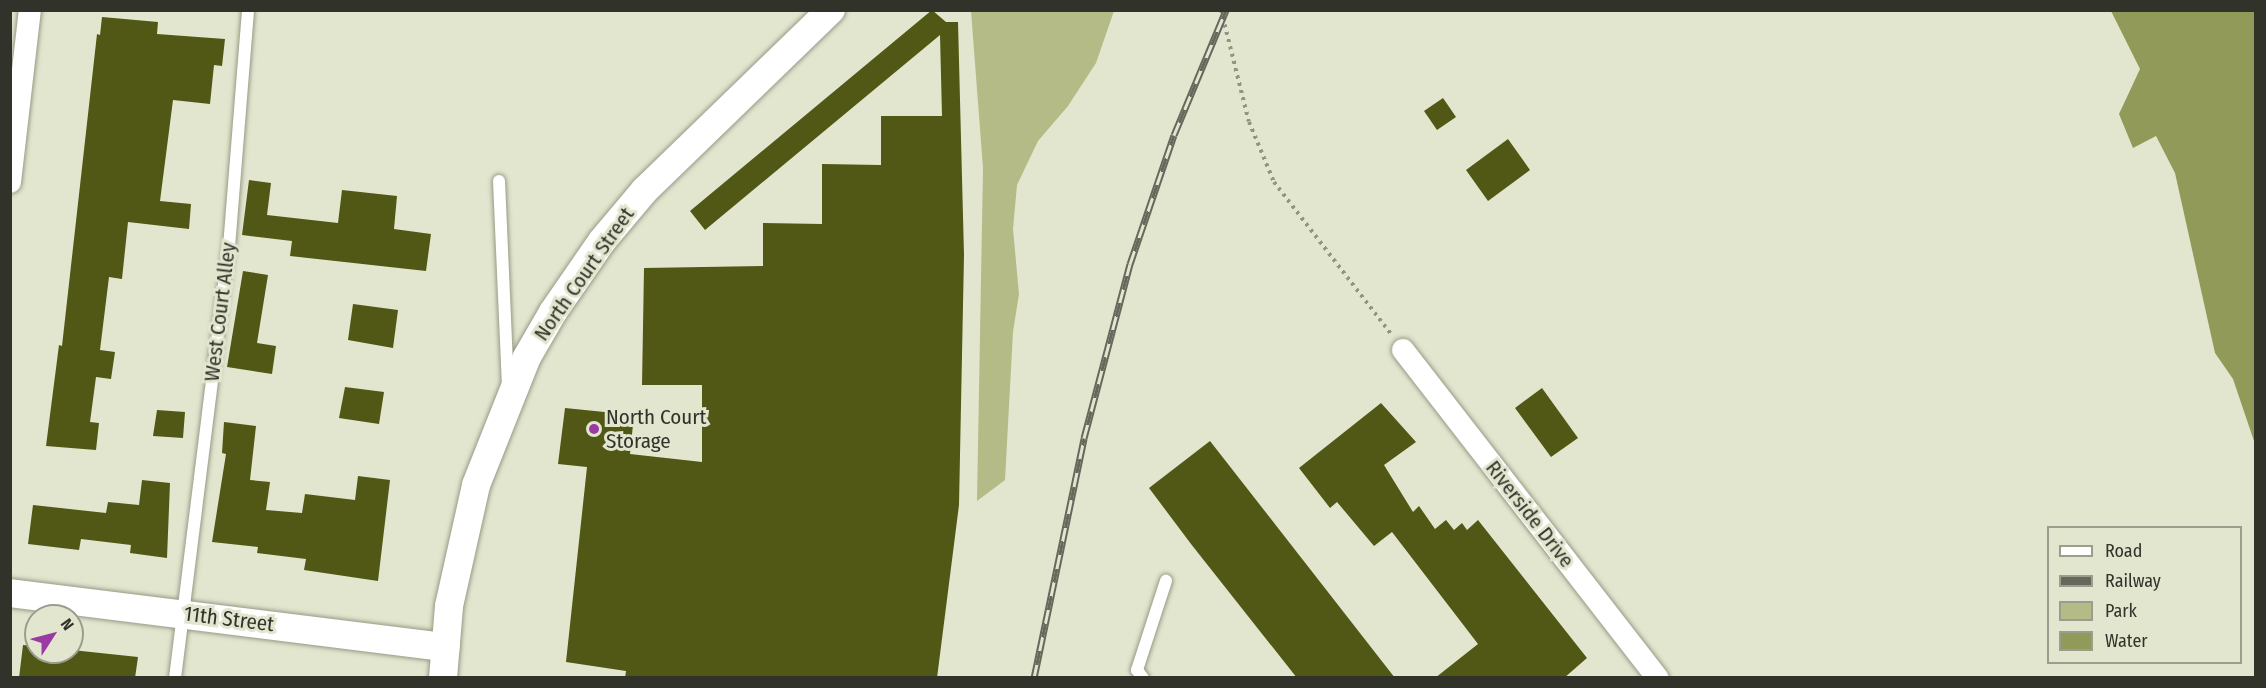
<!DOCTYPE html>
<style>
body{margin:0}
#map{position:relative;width:2266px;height:688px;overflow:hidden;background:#e2e6cf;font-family:"Fira Sans Condensed",sans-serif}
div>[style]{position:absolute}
.green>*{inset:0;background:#b4bb87}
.water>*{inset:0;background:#929a59}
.building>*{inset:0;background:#515714}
.path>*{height:4px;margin-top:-2px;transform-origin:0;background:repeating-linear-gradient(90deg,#919483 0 3px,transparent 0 7.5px)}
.roads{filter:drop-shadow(0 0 2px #979a85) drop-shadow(0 0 2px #979a85)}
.service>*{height:12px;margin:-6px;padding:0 6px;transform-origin:6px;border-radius:6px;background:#fff}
.minor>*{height:22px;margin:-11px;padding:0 11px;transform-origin:11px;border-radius:11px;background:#fff}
.tertiary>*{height:28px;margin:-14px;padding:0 14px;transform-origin:14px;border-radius:14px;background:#fff}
.rail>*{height:7px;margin-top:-3.5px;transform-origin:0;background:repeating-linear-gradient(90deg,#e2e6cf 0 14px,#66685b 0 28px);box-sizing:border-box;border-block:2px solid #66685b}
.dots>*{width:16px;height:16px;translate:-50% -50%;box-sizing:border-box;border:3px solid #e2e6cf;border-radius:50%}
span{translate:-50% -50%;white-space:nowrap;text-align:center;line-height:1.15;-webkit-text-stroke:6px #e2e6cf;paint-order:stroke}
.street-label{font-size:21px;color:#31332a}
.poi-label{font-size:21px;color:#31332a}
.left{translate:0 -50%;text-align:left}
.frame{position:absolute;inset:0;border:12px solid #31332a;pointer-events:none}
.legend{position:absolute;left:2047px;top:526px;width:195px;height:138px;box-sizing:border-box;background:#e2e6cf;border:2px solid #9b9e8d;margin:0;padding:8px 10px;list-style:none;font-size:18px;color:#31332a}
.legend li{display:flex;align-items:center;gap:12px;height:30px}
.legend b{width:30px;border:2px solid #9b9e8d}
.north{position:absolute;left:24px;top:604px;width:60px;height:60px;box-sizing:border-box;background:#e2e6cf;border:2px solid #9b9e8d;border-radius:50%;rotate:54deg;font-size:16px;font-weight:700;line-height:24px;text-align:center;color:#31332a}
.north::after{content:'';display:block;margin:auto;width:21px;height:27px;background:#9a3ba3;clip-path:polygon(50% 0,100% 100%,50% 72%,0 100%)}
</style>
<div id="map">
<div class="green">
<i style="clip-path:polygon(971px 11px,1114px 11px,1096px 63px,1068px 106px,1038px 141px,1017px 185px,1013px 229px,1019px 294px,1013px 332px,1005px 480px,977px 501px,983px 168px)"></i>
</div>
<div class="water">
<i style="clip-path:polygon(2111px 11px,2255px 11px,2255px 444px,2233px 379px,2215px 353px,2175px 173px,2156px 136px,2133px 148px,2119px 114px,2140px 69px)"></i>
</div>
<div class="building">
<i style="clip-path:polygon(932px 10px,946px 22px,958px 22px,964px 255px,959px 505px,937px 678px,625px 678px,626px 671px,566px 662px,587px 467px,558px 464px,565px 408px,634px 415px,630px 454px,702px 462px,702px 385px,642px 385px,644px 268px,763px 266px,763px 223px,822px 224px,822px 164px,881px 165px,881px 116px,942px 116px,940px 35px,705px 230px,690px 211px)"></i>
<i style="clip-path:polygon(102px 17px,158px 22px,157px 34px,225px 39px,222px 66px,214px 65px,210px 104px,173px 100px,160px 201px,191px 204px,189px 229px,128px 222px,122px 279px,109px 277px,100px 350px,115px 352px,111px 379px,96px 377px,90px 422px,99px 423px,96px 450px,46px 446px,59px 345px,62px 346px,97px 34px,100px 35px)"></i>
<i style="clip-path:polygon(1443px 98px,1456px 117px,1437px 130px,1424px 111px)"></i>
<i style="clip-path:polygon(1508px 139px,1530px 170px,1488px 201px,1466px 170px)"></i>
<i style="clip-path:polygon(249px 180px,271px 183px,267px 215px,338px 223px,342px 190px,397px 196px,394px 229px,431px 234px,426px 271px,290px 256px,292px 241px,242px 235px)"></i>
<i style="clip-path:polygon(243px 271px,268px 275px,257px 343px,276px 346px,272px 374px,227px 367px)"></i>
<i style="clip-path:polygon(353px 304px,398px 310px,393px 348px,348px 340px)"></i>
<i style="clip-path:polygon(345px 387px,384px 392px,379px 424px,339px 418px)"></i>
<i style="clip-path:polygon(1542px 388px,1578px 438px,1551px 457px,1515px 408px)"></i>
<i style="clip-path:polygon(1381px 403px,1416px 442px,1384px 465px,1413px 512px,1419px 506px,1435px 529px,1446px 520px,1454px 530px,1462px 523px,1467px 530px,1478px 520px,1587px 658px,1564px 678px,1435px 678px,1478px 644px,1392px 532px,1374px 546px,1337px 502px,1330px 508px,1299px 468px)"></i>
<i style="clip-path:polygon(157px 410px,185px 412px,183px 438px,153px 436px)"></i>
<i style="clip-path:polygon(224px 422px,256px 426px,250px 480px,270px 482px,266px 510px,302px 513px,305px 494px,355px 500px,358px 476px,390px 480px,378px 581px,304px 570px,306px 559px,257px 553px,258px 547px,212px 542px,226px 454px,222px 453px)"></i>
<i style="clip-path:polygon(1210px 441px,1253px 496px,1395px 678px,1297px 678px,1191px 544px,1149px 488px)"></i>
<i style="clip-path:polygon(142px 480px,170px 483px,167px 558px,130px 553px,131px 545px,81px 539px,79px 550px,28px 544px,33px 505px,106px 513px,108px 502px,139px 505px)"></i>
<i style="clip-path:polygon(23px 645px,36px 646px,36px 652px,72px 650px,138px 657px,135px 678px,19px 678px)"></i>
</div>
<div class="path">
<i style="left:1221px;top:10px;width:115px;rotate:76deg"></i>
<i style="left:1249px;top:122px;width:65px;rotate:67.4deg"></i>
<i style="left:1274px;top:182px;width:192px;rotate:52.4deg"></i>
</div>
<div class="roads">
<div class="service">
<i style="left:499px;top:181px;width:203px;rotate:87.5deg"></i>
<i style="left:175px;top:678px;width:434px;rotate:-82.9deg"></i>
<i style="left:229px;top:247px;width:238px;rotate:-85.4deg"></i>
<i style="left:1143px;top:678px;width:10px;rotate:-127deg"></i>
<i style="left:1137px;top:670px;width:94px;rotate:-72deg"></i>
</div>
<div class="minor">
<i style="left:10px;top:182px;width:173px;rotate:-83.4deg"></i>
<i style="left:1403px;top:350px;width:415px;rotate:52.2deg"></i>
</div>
<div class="tertiary">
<i style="left:10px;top:593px;width:439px;rotate:7.1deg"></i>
<i style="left:443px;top:678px;width:72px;rotate:-85.2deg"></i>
<i style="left:449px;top:606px;width:124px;rotate:-77.4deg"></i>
<i style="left:476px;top:485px;width:138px;rotate:-68.3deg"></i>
<i style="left:527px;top:357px;width:52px;rotate:-60deg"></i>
<i style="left:553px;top:312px;width:86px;rotate:-55.4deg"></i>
<i style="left:602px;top:241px;width:67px;rotate:-49.9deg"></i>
<i style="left:645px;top:190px;width:259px;rotate:-44.1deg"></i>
</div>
</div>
<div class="rail">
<i style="left:1034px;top:678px;width:245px;rotate:-78.2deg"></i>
<i style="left:1084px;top:438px;width:180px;rotate:-75.2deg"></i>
<i style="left:1130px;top:264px;width:136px;rotate:-71.2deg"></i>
<i style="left:1174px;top:135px;width:135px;rotate:-67.4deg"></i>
</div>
<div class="dots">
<i style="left:594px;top:429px;background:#9a3ba3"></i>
</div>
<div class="street-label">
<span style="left:584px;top:274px;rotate:-55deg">North Court Street</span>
<span style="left:220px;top:312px;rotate:-83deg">West Court Alley</span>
<span style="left:1530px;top:514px;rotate:52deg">Riverside Drive</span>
<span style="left:229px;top:619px;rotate:7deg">11th Street</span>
</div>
<div class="poi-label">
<span class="left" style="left:606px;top:429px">North Court<br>Storage</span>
</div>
<div class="frame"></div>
<ul class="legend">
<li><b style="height:8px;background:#fff"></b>Road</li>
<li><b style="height:8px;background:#66685b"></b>Railway</li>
<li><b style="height:16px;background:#b4bb87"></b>Park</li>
<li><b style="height:16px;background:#929a59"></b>Water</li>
</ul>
<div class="north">N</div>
</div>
